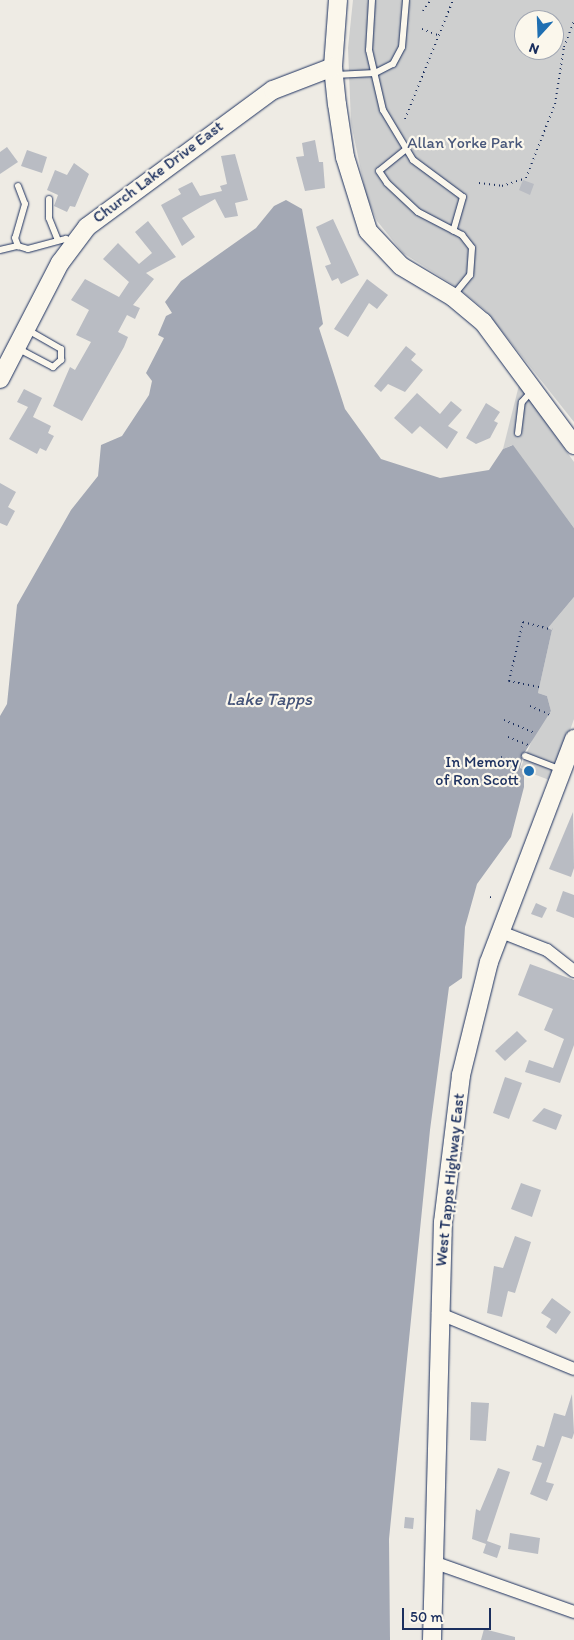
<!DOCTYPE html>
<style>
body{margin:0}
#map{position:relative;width:574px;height:1640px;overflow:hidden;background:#eeebe4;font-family:Itim,sans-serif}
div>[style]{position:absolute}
.green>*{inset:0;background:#cecfcf}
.water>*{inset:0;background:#a3a8b4}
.building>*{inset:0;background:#b9bcc3}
.path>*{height:2px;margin-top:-1px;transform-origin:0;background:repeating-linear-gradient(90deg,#1b2f5e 0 1px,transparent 0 5px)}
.roads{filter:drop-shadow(0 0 1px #1b2f5e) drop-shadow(0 0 1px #1b2f5e)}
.lane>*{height:6px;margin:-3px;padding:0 3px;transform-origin:3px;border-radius:3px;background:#fbf7ec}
.street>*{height:12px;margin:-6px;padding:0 6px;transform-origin:6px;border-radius:6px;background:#fbf7ec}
.secondary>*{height:18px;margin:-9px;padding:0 9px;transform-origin:9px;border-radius:9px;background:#fbf7ec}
.dots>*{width:14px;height:14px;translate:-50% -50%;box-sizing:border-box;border:2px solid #fbf7ec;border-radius:50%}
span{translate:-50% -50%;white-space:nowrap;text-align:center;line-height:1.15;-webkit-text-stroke:4.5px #fbf7ec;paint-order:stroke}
.park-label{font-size:16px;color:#48577a}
.street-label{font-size:16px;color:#1b2f5e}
.poi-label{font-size:16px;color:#1b2f5e}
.right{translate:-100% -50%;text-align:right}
.water-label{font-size:18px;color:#445378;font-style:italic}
.north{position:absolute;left:514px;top:10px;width:50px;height:50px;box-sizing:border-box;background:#fbf7ec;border:1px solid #a1a7b3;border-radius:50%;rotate:200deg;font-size:14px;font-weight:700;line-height:20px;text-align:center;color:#1b2f5e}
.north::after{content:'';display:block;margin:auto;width:18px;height:22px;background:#1f6fb2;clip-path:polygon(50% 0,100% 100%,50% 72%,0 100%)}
.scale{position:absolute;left:402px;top:1608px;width:89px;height:22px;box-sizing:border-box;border:2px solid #1b2f5e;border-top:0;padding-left:6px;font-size:15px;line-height:18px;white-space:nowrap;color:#1b2f5e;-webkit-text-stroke:4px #fbf7ec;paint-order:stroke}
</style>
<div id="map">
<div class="green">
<i style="clip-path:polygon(evenodd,353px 0,574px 0,574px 422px,486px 311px,458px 288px,403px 253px,377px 221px,366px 195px,351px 123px,348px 48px,353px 0,524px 20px,554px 20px,554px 50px,524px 50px,524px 20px)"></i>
<i style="clip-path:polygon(519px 385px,574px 462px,574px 528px,512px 445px,503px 449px)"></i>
<i style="clip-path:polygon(574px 597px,574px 719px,552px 781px,520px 769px,535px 733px,551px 711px,547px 696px,538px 693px,552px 630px,548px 628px)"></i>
</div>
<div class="water">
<i style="clip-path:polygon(286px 200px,302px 209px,323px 324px,319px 328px,345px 409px,381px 459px,440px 478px,489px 470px,503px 449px,513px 445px,574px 528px,574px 597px,548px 628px,552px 630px,538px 693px,547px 696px,551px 711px,523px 755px,520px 768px,524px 770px,524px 787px,511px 837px,477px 884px,465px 927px,462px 978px,449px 987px,430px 1130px,389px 1539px,390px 1640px,0 1640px,0 716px,7px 704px,17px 605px,71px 510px,98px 476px,101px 445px,122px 436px,149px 395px,152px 381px,146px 373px,164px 338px,158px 335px,166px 316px,172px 313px,165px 302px,181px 281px,256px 228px,274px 206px)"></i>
</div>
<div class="building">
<i style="clip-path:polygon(315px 140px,319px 162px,323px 162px,325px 188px,305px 191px,296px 157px,304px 156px,302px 143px)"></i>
<i style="clip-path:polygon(7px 147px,18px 162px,0 174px,0 152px)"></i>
<i style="clip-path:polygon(27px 150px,47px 157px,42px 173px,21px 166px)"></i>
<i style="clip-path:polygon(235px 154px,248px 200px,235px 203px,238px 216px,225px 218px,215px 199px,182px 218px,195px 237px,182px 246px,161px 205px,181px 194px,178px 189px,192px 182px,200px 196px,222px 191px,220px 186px,227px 184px,221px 156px)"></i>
<i style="clip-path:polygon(74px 163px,89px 174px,75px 207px,70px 206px,67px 212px,54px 206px,58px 195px,47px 190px,55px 170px,67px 175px)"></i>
<i style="clip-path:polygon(523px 180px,534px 184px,530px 195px,519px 190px)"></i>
<i style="clip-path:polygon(333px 219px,359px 275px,341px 284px,338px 278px,332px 281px,325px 266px,331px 264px,316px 227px)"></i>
<i style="clip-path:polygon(148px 221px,176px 257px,146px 273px,154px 279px,133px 305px,140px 308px,135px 319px,127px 315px,118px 332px,128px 337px,124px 347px,82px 421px,53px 406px,70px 367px,75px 370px,91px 342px,76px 335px,89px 310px,71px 300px,85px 279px,119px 297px,129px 282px,103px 259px,118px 243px,139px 264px,152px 253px,135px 232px)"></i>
<i style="clip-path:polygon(367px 279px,388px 295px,377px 309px,369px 303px,348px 337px,334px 329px)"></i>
<i style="clip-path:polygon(406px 346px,416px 354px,411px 360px,423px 370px,405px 392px,388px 384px,381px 392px,374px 386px)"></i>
<i style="clip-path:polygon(24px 389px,42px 398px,33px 417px,51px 426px,48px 433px,54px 436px,46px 451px,40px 448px,37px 454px,9px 439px,28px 407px,17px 402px)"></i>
<i style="clip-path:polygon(417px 393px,440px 414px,451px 401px,462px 410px,448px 426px,458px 432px,447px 449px,420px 426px,412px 434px,394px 418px)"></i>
<i style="clip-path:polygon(486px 403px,500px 412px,494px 421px,498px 423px,490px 438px,476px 444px,466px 438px)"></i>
<i style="clip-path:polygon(0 483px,16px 492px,8px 507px,15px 511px,7px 526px,0 523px)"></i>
<i style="clip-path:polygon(573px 812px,574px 868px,571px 877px,549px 869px)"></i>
<i style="clip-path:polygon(563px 891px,574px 895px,574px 918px,556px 911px)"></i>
<i style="clip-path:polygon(536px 903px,547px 908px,542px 918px,531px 914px)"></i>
<i style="clip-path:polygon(530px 964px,574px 980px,574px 1045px,560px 1083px,525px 1072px,529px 1060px,553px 1068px,564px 1039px,544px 1030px,553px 1009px,518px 995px)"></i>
<i style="clip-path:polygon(517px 1031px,527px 1041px,505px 1061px,495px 1051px)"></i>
<i style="clip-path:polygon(505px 1077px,522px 1083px,509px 1119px,493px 1113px)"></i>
<i style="clip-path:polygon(544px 1108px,562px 1115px,556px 1130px,532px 1121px)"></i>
<i style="clip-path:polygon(521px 1183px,541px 1190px,532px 1217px,511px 1209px)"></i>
<i style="clip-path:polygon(515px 1236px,531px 1242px,515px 1293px,508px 1291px,502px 1317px,487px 1313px,494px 1266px,503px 1268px)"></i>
<i style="clip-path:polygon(552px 1298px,571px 1312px,556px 1334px,546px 1327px,551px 1319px,541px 1313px)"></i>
<i style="clip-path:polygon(572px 1394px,574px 1433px,572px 1439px,562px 1436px,546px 1482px,554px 1484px,547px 1501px,530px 1494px,542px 1463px,532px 1460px,537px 1445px,544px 1447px,554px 1413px,565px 1416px)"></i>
<i style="clip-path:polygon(471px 1402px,489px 1403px,486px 1441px,470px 1440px)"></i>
<i style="clip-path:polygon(498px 1468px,510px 1472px,487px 1541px,501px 1546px,497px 1558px,483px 1553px,486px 1544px,472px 1539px,476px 1509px,480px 1511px)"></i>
<i style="clip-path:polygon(405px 1517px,414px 1518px,413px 1529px,404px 1528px)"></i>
<i style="clip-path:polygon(510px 1533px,540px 1538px,538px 1554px,508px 1549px)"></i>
<i style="clip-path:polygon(484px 1629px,515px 1637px,515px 1640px,481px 1640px)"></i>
</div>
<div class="path">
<i style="left:423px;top:11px;width:14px;rotate:-54deg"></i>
<i style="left:422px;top:29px;width:17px;rotate:21deg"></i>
<i style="left:405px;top:119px;width:128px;rotate:-68deg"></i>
<i style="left:479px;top:183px;width:23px;rotate:7deg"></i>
<i style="left:502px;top:186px;width:25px;rotate:-18deg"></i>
<i style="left:526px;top:178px;width:79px;rotate:-68.6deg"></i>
<i style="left:555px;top:104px;width:58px;rotate:-81deg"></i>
<i style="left:564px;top:47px;width:28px;rotate:-69deg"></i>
<i style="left:539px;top:687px;width:31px;rotate:-169deg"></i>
<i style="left:509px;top:681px;width:61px;rotate:-76.7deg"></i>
<i style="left:523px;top:622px;width:30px;rotate:15deg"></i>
<i style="left:530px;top:706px;width:22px;rotate:24deg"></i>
<i style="left:504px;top:720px;width:34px;rotate:23deg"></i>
<i style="left:508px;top:737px;width:22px;rotate:22deg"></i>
<i style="left:501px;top:757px;width:19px;rotate:21deg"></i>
<i style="left:490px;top:897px;width:4px;rotate:27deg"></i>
</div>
<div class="roads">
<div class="lane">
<i style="left:372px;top:0;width:50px;rotate:93.4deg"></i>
<i style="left:369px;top:50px;width:62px;rotate:76.9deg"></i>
<i style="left:383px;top:110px;width:58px;rotate:59deg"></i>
<i style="left:413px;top:160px;width:62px;rotate:36.5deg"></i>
<i style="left:463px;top:197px;width:35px;rotate:106deg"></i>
<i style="left:335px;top:75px;width:40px;rotate:-2.9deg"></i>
<i style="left:375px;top:73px;width:20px;rotate:-27deg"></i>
<i style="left:393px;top:64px;width:19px;rotate:-62deg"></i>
<i style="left:402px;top:47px;width:47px;rotate:-85.1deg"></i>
<i style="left:405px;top:150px;width:33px;rotate:141deg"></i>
<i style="left:379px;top:171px;width:14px;rotate:56deg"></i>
<i style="left:387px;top:183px;width:42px;rotate:43.1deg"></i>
<i style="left:418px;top:212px;width:50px;rotate:27.6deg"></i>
<i style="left:462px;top:235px;width:16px;rotate:52deg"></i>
<i style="left:472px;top:248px;width:27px;rotate:94deg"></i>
<i style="left:470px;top:275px;width:27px;rotate:129deg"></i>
<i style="left:18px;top:186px;width:19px;rotate:69deg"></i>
<i style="left:25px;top:204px;width:35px;rotate:106deg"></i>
<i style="left:15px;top:238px;width:9px;rotate:69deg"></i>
<i style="left:18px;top:246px;width:10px;rotate:17deg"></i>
<i style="left:28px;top:249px;width:39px;rotate:-15deg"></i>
<i style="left:66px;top:239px;width:9px;rotate:36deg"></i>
<i style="left:49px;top:199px;width:19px;rotate:90deg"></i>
<i style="left:49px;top:218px;width:24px;rotate:68deg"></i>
<i style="left:0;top:250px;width:18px;rotate:-13deg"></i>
<i style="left:17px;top:348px;width:41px;rotate:27.8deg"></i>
<i style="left:53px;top:367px;width:11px;rotate:-41deg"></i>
<i style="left:61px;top:360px;width:11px;rotate:-90deg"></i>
<i style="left:61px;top:349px;width:40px;rotate:-150.3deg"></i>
<i style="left:518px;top:433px;width:31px;rotate:-83deg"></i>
<i style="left:522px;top:402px;width:15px;rotate:-48deg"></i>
<i style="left:525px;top:756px;width:39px;rotate:21deg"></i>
</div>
<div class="street">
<i style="left:501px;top:932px;width:49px;rotate:21.4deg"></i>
<i style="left:547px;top:950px;width:34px;rotate:38deg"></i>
<i style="left:438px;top:1313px;width:147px;rotate:22.4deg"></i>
<i style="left:433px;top:1562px;width:150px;rotate:19.5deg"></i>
</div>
<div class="secondary">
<i style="left:338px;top:0;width:67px;rotate:94.3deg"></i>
<i style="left:333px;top:67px;width:37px;rotate:84deg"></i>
<i style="left:337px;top:104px;width:54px;rotate:81.4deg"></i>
<i style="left:345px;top:157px;width:77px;rotate:72.7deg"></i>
<i style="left:368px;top:231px;width:48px;rotate:46.7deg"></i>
<i style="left:401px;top:266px;width:61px;rotate:30.8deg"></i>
<i style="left:453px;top:297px;width:39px;rotate:40deg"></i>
<i style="left:483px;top:322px;width:153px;rotate:53.5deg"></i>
<i style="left:0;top:379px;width:131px;rotate:-62.7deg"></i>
<i style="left:60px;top:263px;width:45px;rotate:-53.1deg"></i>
<i style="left:87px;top:227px;width:231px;rotate:-36.4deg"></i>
<i style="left:273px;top:90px;width:64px;rotate:-21deg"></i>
<i style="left:432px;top:1640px;width:418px;rotate:-88.5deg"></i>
<i style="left:443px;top:1222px;width:148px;rotate:-83deg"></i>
<i style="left:461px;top:1075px;width:116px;rotate:-76.1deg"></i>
<i style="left:489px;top:962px;width:239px;rotate:-69.1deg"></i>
</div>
</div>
<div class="dots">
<i style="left:529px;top:771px;background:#1f6fb2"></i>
</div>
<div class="park-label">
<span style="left:465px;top:143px">Allan Yorke Park</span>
</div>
<div class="street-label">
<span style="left:158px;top:172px;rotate:-37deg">Church Lake Drive East</span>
<span style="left:450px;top:1180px;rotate:-84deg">West Tapps Highway East</span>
</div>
<div class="poi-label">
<span class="right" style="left:519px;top:771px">In Memory<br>of Ron Scott</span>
</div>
<div class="water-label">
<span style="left:269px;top:699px">Lake Tapps</span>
</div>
<div class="north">N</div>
<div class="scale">50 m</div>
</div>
